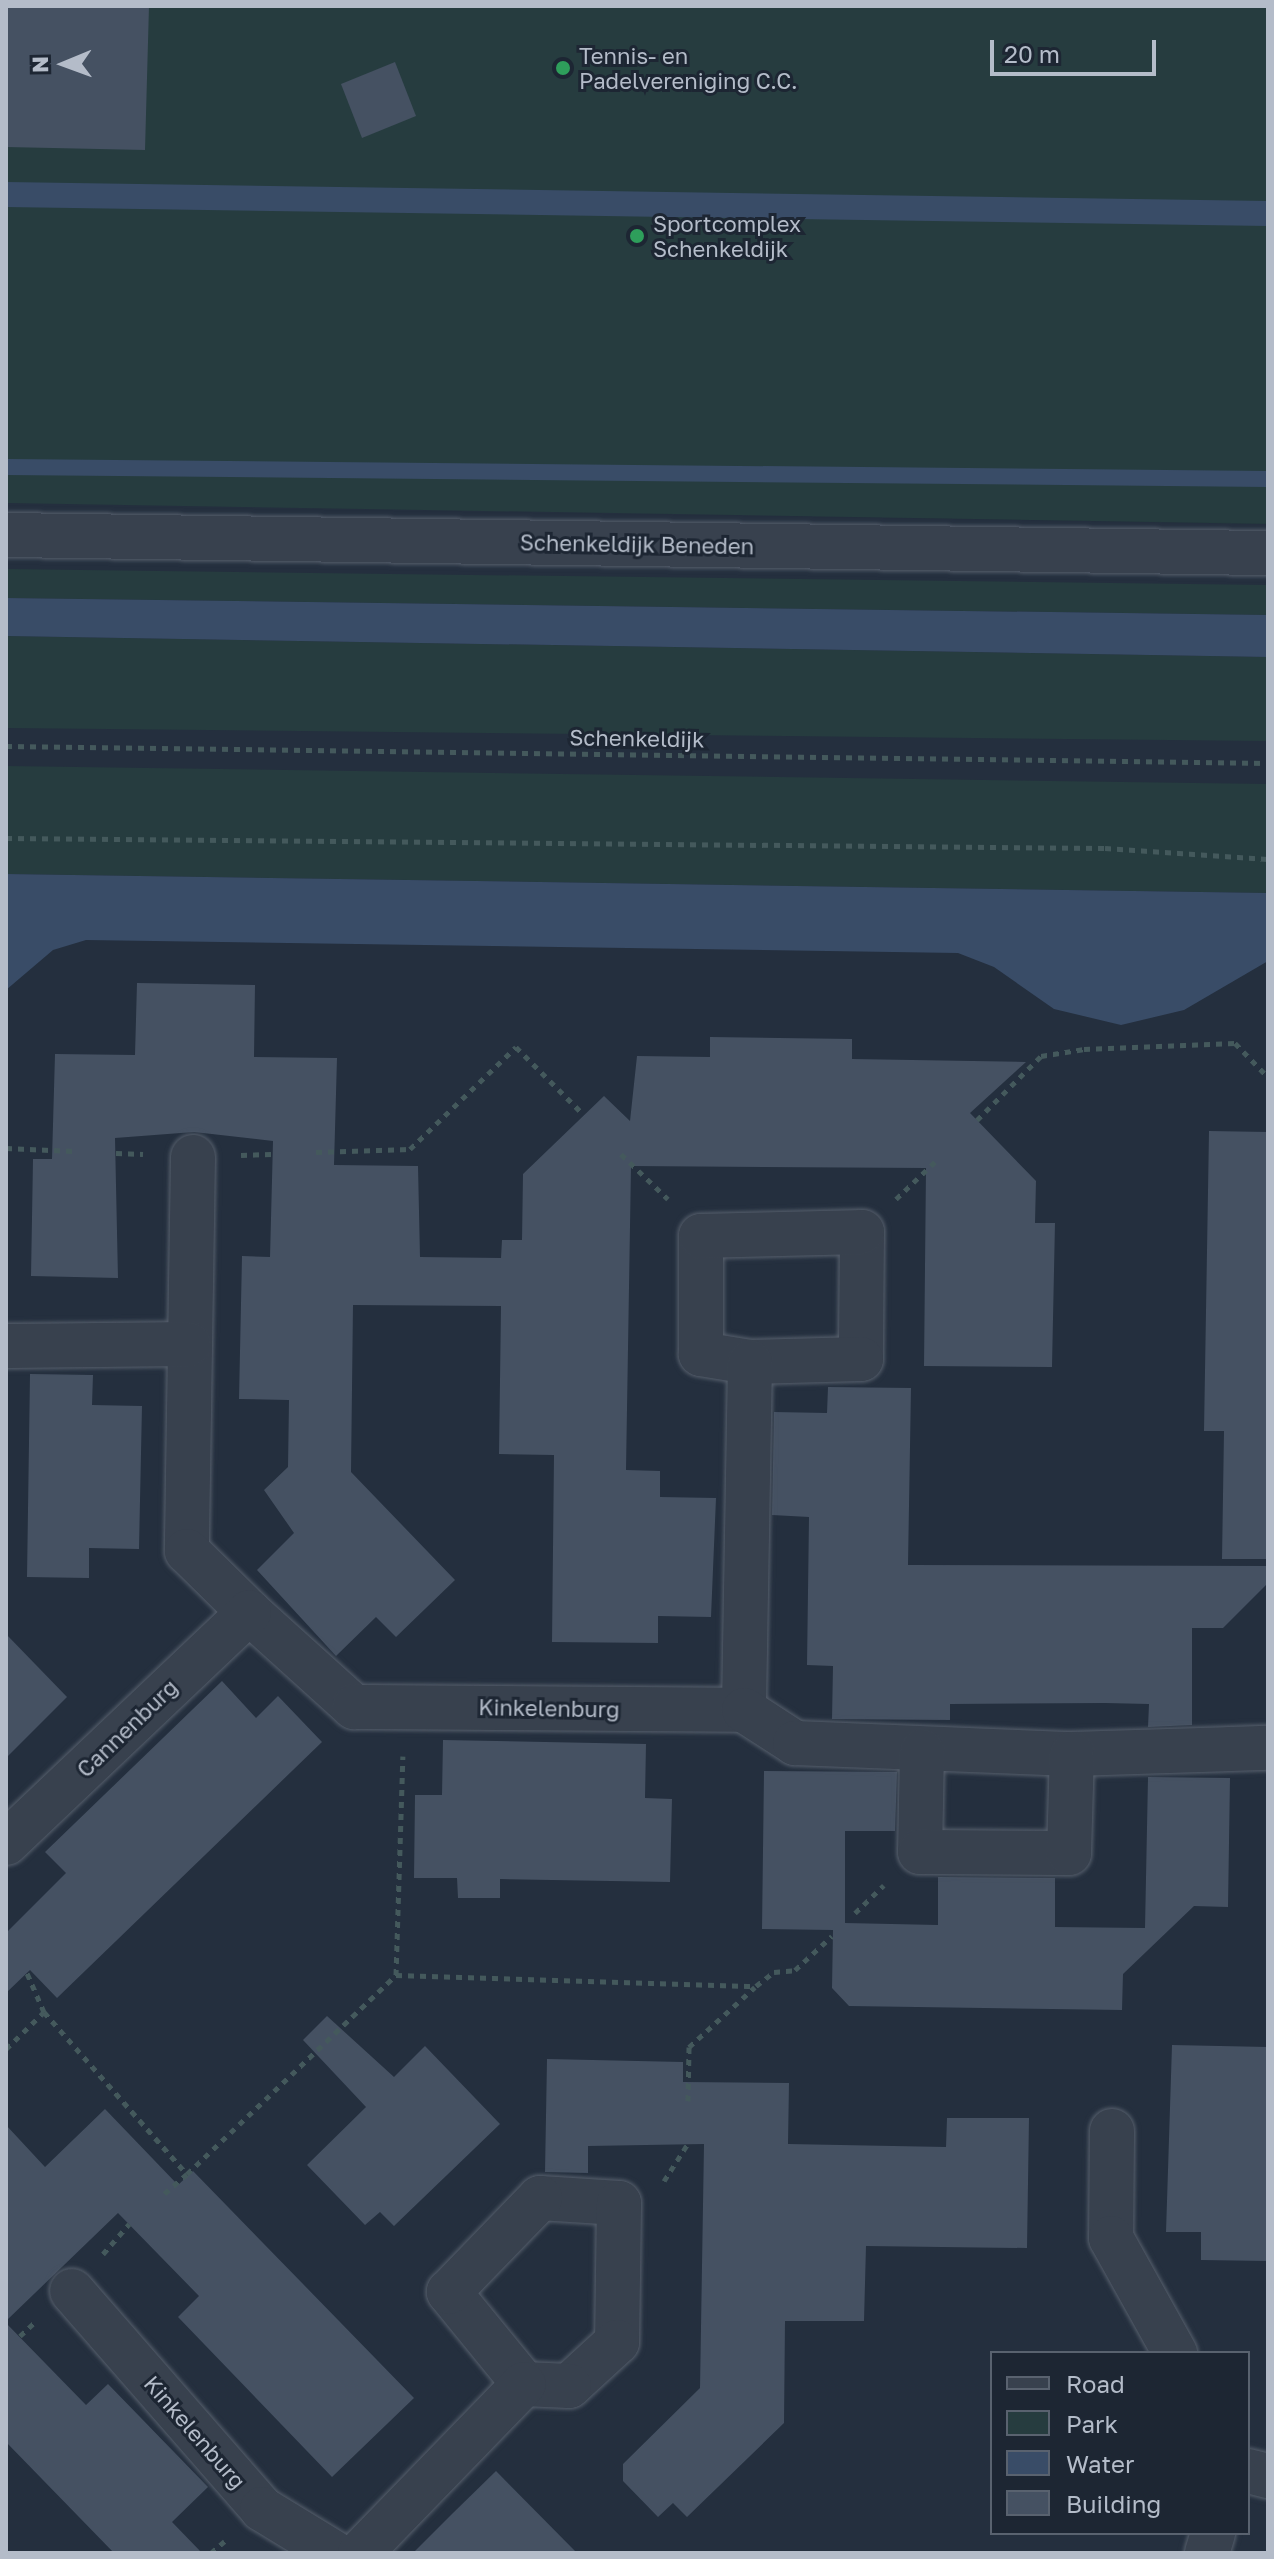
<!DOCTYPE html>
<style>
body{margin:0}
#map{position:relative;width:1274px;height:2559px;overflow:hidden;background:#242f3e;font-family:"Golos Text",sans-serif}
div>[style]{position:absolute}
.green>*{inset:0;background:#263c3f}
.water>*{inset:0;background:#394c67}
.stream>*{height:16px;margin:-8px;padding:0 8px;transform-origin:8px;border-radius:8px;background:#394c67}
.building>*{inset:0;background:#455162}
.path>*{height:5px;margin-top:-2.5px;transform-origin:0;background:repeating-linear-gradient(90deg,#44595c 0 6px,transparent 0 12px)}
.roads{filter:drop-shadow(0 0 2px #565f6c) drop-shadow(0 0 2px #565f6c)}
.minor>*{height:44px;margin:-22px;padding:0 22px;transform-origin:22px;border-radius:22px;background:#38414e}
.dots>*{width:22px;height:22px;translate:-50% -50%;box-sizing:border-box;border:4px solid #1d2633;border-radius:50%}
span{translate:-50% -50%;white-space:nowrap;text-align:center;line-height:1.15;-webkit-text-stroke:6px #1d2633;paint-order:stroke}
.poi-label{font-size:22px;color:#b4bcc9}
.left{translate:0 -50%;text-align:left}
.street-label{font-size:22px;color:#b4bcc9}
.frame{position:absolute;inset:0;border:8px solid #b4bcc9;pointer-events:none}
.legend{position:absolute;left:990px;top:2351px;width:260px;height:184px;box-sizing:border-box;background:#1d2633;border:2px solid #59626f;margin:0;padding:10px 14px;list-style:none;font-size:24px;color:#b4bcc9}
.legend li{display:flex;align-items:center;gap:16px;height:40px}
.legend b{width:40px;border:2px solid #59626f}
.north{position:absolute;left:24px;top:24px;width:80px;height:80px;-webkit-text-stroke:6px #1d2633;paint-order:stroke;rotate:269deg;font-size:22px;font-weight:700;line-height:32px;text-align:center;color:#b4bcc9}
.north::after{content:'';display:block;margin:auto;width:28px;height:36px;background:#b4bcc9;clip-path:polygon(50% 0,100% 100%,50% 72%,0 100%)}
.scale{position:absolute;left:990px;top:40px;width:166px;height:36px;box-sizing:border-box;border:4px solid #b4bcc9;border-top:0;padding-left:10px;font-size:24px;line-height:28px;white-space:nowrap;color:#b4bcc9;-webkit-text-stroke:6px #1d2633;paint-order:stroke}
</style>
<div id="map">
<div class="green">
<i style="clip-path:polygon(6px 6px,1268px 6px,1268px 524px,6px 503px)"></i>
<i style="clip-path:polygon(6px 569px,1268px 585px,1268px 615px,6px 598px)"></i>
<i style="clip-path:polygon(6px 636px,1268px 657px,1268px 741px,6px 728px)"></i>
<i style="clip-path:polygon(6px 766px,1268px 784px,1268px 893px,6px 874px)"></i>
</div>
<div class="water">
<i style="clip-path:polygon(6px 182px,1268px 201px,1268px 226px,6px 207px)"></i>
<i style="clip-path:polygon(6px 598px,1268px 615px,1268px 657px,6px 636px)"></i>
<i style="clip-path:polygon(6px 874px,1268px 893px,1268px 961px,1184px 1010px,1121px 1025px,1054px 1009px,994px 967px,958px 953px,86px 940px,53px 950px,6px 990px)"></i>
</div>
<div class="stream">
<i style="left:6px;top:467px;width:1262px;rotate:0.54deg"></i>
</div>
<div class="building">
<i style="clip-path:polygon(6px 6px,149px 6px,145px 150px,6px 147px)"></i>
<i style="clip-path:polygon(395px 62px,416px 116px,362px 138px,341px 84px)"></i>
<i style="clip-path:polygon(137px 983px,255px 985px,254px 1057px,337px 1058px,334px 1165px,418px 1166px,420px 1257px,501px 1258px,502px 1240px,522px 1240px,523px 1174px,604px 1096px,630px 1121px,637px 1056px,710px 1057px,710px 1037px,779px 1038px,852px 1039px,852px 1059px,1026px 1062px,970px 1113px,1036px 1181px,1035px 1223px,1055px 1223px,1052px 1367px,924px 1366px,926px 1168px,631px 1166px,626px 1470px,660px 1471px,660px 1497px,716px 1498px,711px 1617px,658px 1616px,658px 1643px,552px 1642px,554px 1455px,499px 1454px,501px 1306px,353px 1305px,351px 1472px,455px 1580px,396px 1637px,376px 1617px,336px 1656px,257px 1570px,294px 1533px,264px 1490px,288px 1467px,289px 1400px,239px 1399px,242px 1256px,270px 1257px,273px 1141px,194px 1132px,115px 1138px,118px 1278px,31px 1276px,33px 1159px,52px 1159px,55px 1054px,135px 1055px)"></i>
<i style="clip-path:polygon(1209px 1131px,1268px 1132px,1268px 1559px,1222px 1559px,1224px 1431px,1204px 1431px)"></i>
<i style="clip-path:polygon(30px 1374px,93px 1375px,92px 1405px,142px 1406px,139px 1549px,89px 1548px,89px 1578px,27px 1577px)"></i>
<i style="clip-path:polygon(828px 1387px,911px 1388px,908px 1565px,1268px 1566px,1268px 1583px,1223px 1628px,1192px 1628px,1192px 1725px,1148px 1727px,1149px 1704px,1105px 1703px,950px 1704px,950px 1720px,832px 1719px,833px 1666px,807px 1665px,809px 1517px,772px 1515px,774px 1412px,827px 1413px)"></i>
<i style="clip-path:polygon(6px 1634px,67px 1697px,6px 1758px)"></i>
<i style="clip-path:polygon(222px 1681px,256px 1718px,278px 1696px,322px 1742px,57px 1998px,30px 1970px,6px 1993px,6px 1933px,66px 1873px,45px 1852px)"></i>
<i style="clip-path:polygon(443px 1740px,646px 1744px,645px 1798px,672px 1799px,670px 1882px,500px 1879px,500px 1898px,458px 1898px,457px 1878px,414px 1878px,415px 1795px,442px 1795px)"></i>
<i style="clip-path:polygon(764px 1771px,897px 1772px,895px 1831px,845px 1831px,845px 1923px,938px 1925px,938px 1877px,1055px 1878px,1055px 1927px,1145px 1928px,1148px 1777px,1230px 1778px,1228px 1907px,1194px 1906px,1123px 1974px,1122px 2010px,849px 2006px,832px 1988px,833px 1930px,762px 1929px)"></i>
<i style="clip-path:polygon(327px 2016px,394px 2077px,425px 2046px,500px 2124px,394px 2226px,380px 2212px,365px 2225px,307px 2165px,366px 2107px,303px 2040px)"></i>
<i style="clip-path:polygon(1172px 2045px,1268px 2047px,1268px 2261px,1201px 2260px,1201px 2232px,1166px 2232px)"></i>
<i style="clip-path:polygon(547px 2059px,683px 2062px,683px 2082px,789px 2083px,788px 2144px,946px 2147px,947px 2118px,1029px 2118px,1027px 2248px,866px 2246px,864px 2321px,785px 2321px,784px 2423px,687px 2517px,673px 2503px,658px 2517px,623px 2481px,623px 2464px,700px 2388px,704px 2144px,588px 2146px,588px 2173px,545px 2172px)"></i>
<i style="clip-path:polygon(105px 2109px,178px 2185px,193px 2171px,414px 2398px,332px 2477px,178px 2317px,199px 2296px,118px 2213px,6px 2321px,6px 2125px,45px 2167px)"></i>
<i style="clip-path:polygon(6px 2323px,86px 2405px,108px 2384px,208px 2487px,172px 2522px,202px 2553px,114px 2553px,6px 2442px)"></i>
<i style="clip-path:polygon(496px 2471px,577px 2553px,413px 2553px,452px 2514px)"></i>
</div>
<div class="path">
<i style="left:6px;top:746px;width:1262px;rotate:0.77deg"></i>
<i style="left:6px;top:838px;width:1099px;rotate:0.52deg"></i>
<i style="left:1105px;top:848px;width:163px;rotate:3.9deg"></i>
<i style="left:977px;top:1120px;width:91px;rotate:-45deg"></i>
<i style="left:1041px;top:1056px;width:44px;rotate:-9.2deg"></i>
<i style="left:1084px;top:1049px;width:151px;rotate:-2.3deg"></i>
<i style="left:1235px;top:1043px;width:47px;rotate:45.9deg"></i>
<i style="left:6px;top:1148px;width:67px;rotate:2.6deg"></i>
<i style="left:316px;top:1152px;width:94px;rotate:-1.8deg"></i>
<i style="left:410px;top:1149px;width:147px;rotate:-43.9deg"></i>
<i style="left:516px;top:1047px;width:96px;rotate:45deg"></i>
<i style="left:116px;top:1153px;width:27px;rotate:2deg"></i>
<i style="left:621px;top:1154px;width:65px;rotate:43.8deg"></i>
<i style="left:241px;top:1155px;width:31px;rotate:-2deg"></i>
<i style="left:896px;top:1199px;width:59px;rotate:-43.6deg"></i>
<i style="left:855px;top:1913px;width:40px;rotate:-44deg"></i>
<i style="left:396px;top:1975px;width:360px;rotate:1.8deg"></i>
<i style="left:756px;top:1986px;width:23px;rotate:-38deg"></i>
<i style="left:774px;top:1972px;width:21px;rotate:-5deg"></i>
<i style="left:795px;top:1970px;width:50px;rotate:-42.6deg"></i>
<i style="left:44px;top:2012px;width:216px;rotate:48.6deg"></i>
<i style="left:187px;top:2174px;width:33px;rotate:139deg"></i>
<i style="left:6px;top:2049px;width:53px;rotate:-44.2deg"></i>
<i style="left:44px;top:2012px;width:43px;rotate:-113.6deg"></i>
<i style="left:688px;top:2101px;width:54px;rotate:-88.9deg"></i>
<i style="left:689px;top:2047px;width:89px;rotate:-42.3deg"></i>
<i style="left:187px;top:2174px;width:289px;rotate:-43.6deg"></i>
<i style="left:396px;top:1975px;width:219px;rotate:-88.2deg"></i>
<i style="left:664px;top:2181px;width:43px;rotate:-57.4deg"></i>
<i style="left:103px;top:2254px;width:40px;rotate:-49deg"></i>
<i style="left:20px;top:2336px;width:19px;rotate:-43deg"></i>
<i style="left:211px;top:2553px;width:18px;rotate:-41deg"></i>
</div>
<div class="roads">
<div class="minor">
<i style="left:6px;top:535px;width:1262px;rotate:0.82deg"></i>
<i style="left:193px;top:1157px;width:394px;rotate:90.9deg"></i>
<i style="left:187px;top:1551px;width:87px;rotate:44.5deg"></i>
<i style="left:249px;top:1612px;width:142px;rotate:42.1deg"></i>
<i style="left:354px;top:1707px;width:390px;rotate:0.4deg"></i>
<i style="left:862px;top:1232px;width:127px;rotate:90.5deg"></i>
<i style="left:861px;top:1359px;width:111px;rotate:178.5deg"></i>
<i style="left:750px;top:1362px;width:50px;rotate:-170.7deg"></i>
<i style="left:701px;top:1354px;width:118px;rotate:-90deg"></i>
<i style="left:701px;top:1236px;width:161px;rotate:-1.4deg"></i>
<i style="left:6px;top:1346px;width:183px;rotate:-0.6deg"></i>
<i style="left:750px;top:1362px;width:348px;rotate:91deg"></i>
<i style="left:744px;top:1710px;width:61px;rotate:32.9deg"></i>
<i style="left:795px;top:1743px;width:277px;rotate:2.3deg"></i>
<i style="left:1072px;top:1754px;width:196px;rotate:-1.8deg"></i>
<i style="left:922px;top:1751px;width:101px;rotate:91.1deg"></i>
<i style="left:920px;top:1852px;width:149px;rotate:0.4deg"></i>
<i style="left:1069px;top:1853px;width:99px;rotate:-88.3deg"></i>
<i style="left:6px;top:1843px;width:335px;rotate:-43.5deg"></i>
<i style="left:1112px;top:2131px;width:107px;rotate:90.5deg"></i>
<i style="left:1111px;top:2238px;width:132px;rotate:60.9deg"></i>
<i style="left:540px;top:2198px;width:79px;rotate:3.6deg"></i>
<i style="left:619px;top:2203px;width:139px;rotate:90.8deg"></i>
<i style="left:617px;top:2342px;width:65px;rotate:137.5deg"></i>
<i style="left:569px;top:2386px;width:45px;rotate:-177.5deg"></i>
<i style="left:524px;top:2384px;width:119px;rotate:-129.2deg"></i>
<i style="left:449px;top:2292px;width:131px;rotate:-45.9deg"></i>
<i style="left:72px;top:2291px;width:289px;rotate:48.9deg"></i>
<i style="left:262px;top:2509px;width:84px;rotate:31.4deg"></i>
<i style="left:1248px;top:2471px;width:21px;rotate:14deg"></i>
<i style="left:360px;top:2553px;width:235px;rotate:-45.9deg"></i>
<i style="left:1207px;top:2553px;width:21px;rotate:-73deg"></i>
</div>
</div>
<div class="dots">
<i style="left:563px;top:68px;background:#2e9e5b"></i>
<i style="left:637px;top:236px;background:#2e9e5b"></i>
</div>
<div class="poi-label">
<span class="left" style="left:579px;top:68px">Tennis- en<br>Padelvereniging C.C.</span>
<span class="left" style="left:653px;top:236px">Sportcomplex<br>Schenkeldijk</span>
</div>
<div class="street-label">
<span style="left:637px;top:544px;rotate:1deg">Schenkeldijk Beneden</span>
<span style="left:637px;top:738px;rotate:1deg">Schenkeldijk</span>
<span style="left:549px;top:1708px;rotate:1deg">Kinkelenburg</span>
<span style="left:127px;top:1728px;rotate:-44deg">Cannenburg</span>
<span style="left:195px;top:2432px;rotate:49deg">Kinkelenburg</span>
</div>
<div class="frame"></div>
<ul class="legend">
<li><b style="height:10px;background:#38414e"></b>Road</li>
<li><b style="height:22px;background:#263c3f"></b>Park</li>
<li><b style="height:22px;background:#394c67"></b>Water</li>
<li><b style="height:22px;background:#455162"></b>Building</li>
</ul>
<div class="north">N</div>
<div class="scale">20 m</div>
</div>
